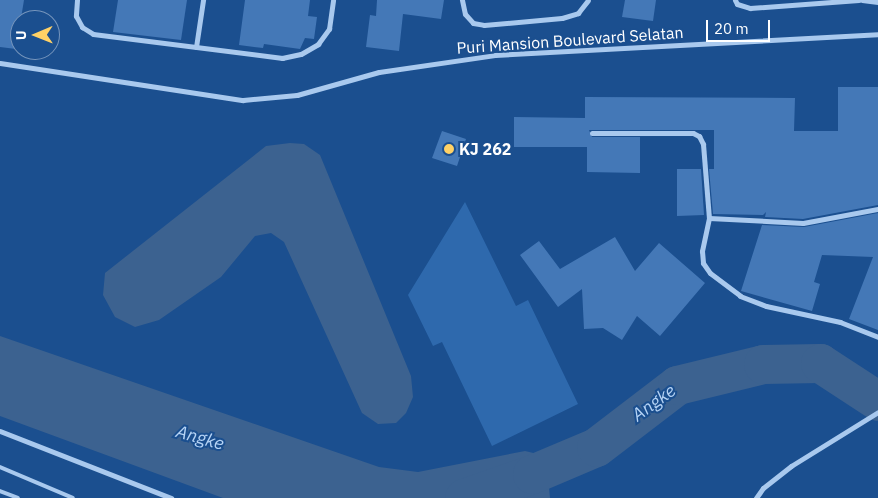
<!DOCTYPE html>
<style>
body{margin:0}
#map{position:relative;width:878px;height:498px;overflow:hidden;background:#1b4f8f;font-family:"IBM Plex Sans",sans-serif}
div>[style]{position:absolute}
.green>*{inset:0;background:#2e69ad}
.water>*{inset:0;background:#3c6290}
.river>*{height:39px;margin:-19.5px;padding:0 19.5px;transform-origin:19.5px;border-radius:19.5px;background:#3c6290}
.building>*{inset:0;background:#4478b7}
.lane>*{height:4px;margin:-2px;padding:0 2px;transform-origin:2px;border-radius:2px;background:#a9c9ee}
.street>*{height:5px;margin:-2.5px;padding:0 2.5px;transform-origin:2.5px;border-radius:2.5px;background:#a9c9ee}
.dots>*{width:14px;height:14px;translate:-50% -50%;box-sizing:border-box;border:2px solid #1b4f8f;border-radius:50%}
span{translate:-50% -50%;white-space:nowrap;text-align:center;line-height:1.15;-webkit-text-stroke:4px #1b4f8f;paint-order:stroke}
.street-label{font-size:16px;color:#fff}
.poi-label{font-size:16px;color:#fff;font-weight:700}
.left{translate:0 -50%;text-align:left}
.water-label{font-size:18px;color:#b5d3f5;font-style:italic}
.north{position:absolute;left:10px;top:10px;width:50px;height:50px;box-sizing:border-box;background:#1b4f8f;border:1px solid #7695bc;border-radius:50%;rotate:269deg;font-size:14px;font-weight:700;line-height:20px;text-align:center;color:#fff}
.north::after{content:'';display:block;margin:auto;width:18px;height:22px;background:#ffd166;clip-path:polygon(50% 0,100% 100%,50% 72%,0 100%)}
.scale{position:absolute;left:706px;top:20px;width:64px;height:22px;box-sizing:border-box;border:2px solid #fff;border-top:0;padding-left:6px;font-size:15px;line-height:18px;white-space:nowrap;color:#fff;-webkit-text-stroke:4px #1b4f8f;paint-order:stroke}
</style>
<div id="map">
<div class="green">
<i style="clip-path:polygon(465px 202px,516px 306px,528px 300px,578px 404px,492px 446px,442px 342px,433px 346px,408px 295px)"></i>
</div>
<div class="water">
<i style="clip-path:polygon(290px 143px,304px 144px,320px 155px,411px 376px,413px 397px,406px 413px,396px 423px,378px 424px,362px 413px,284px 242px,271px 233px,255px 236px,221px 277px,159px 320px,135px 327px,115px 317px,103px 295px,105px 273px,266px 146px)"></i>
<i style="clip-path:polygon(0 336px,379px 467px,418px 472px,525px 451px,546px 456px,550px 498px,223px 498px,0 416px)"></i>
</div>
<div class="river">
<i style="left:464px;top:498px;width:72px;rotate:-19.4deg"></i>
<i style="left:532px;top:474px;width:69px;rotate:-22.9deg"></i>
<i style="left:596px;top:447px;width:102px;rotate:-37.4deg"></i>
<i style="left:677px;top:385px;width:89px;rotate:-13.7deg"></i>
<i style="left:763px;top:364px;width:57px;rotate:-1deg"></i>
<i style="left:820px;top:363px;width:69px;rotate:33.2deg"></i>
</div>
<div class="building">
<i style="clip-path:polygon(0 0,24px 0,16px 49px,0 47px)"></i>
<i style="clip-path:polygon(118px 0,187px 0,181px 40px,113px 32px)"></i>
<i style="clip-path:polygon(245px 0,310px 0,308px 16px,317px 17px,314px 39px,305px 38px,300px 49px,264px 44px,263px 48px,239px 45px)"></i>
<i style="clip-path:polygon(377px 0,444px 0,441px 19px,403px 14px,399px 51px,366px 47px,370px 15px,376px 16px)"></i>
<i style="clip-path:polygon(625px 0,656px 0,653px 21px,622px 17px)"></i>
<i style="clip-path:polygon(838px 87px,878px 87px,878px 205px,803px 219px,765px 217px,766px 212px,763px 215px,713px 214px,709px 169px,714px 169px,714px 130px,589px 130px,592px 137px,640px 137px,640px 173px,587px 172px,587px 147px,514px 147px,514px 117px,585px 118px,585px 97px,795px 98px,794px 131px,838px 131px)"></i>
<i style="clip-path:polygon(442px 131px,466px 139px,457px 166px,432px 158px)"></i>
<i style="clip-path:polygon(677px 169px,701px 169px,704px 215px,677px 216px)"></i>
<i style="clip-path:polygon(878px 213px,878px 330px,849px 319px,873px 257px,822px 255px,814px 282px,820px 284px,812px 311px,741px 291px,762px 225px,804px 227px)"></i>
<i style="clip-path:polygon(615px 237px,635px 271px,659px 243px,705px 283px,660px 336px,637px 316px,622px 340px,603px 328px,584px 329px,582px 289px,558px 307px,520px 255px,539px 241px,560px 269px)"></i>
</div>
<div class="lane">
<i style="left:0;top:467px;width:79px;rotate:23deg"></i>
<i style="left:0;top:491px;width:19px;rotate:21deg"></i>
</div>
<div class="street">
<i style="left:77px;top:0;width:16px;rotate:94deg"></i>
<i style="left:76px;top:16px;width:13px;rotate:61deg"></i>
<i style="left:82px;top:27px;width:13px;rotate:32deg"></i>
<i style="left:93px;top:34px;width:191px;rotate:7.2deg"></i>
<i style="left:282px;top:58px;width:19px;rotate:-12deg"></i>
<i style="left:301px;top:54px;width:20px;rotate:-30deg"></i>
<i style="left:318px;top:44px;width:19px;rotate:-54deg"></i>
<i style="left:329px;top:29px;width:29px;rotate:-82deg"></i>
<i style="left:462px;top:0;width:14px;rotate:78deg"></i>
<i style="left:465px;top:14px;width:12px;rotate:48deg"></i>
<i style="left:473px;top:23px;width:11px;rotate:10deg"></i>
<i style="left:484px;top:25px;width:78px;rotate:-5.1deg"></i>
<i style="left:562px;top:18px;width:17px;rotate:-17deg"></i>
<i style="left:578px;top:13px;width:16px;rotate:-52deg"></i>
<i style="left:735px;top:0;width:4px;rotate:63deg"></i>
<i style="left:737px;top:4px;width:14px;rotate:17deg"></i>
<i style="left:750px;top:8px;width:109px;rotate:-4.2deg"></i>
<i style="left:862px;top:0;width:16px;rotate:7deg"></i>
<i style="left:196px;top:47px;width:48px;rotate:-81.5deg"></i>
<i style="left:0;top:63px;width:246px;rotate:8.7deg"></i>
<i style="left:243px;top:100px;width:54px;rotate:-5.3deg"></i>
<i style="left:297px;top:95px;width:85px;rotate:-15.7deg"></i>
<i style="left:379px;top:72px;width:117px;rotate:-8.3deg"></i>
<i style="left:495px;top:55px;width:384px;rotate:-3.1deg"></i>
<i style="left:592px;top:133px;width:101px"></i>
<i style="left:693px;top:133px;width:7px;rotate:27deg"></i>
<i style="left:699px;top:136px;width:9px;rotate:63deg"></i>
<i style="left:703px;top:144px;width:74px;rotate:85.4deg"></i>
<i style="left:709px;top:218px;width:34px;rotate:102deg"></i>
<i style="left:702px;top:251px;width:12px;rotate:85deg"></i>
<i style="left:703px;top:263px;width:12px;rotate:55deg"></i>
<i style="left:710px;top:273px;width:38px;rotate:37deg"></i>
<i style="left:740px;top:296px;width:28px;rotate:21deg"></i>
<i style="left:766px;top:306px;width:76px;rotate:12.2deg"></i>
<i style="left:840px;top:322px;width:41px;rotate:21.5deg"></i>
<i style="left:709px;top:218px;width:94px;rotate:3deg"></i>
<i style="left:803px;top:223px;width:76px;rotate:-10.6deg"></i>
<i style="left:0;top:431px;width:184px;rotate:21.4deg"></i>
<i style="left:756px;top:498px;width:12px;rotate:-55deg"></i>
<i style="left:763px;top:488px;width:36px;rotate:-38deg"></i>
<i style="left:791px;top:466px;width:102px;rotate:-31.8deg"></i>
</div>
<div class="dots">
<i style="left:449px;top:149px;background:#ffd166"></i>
</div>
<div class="street-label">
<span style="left:570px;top:40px;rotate:-4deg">Puri Mansion Boulevard Selatan</span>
</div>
<div class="poi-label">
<span class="left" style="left:459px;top:149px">KJ 262</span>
</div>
<div class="water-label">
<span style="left:654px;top:403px;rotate:-36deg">Angke</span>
<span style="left:200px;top:438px;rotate:16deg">Angke</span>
</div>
<div class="north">U</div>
<div class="scale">20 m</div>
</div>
